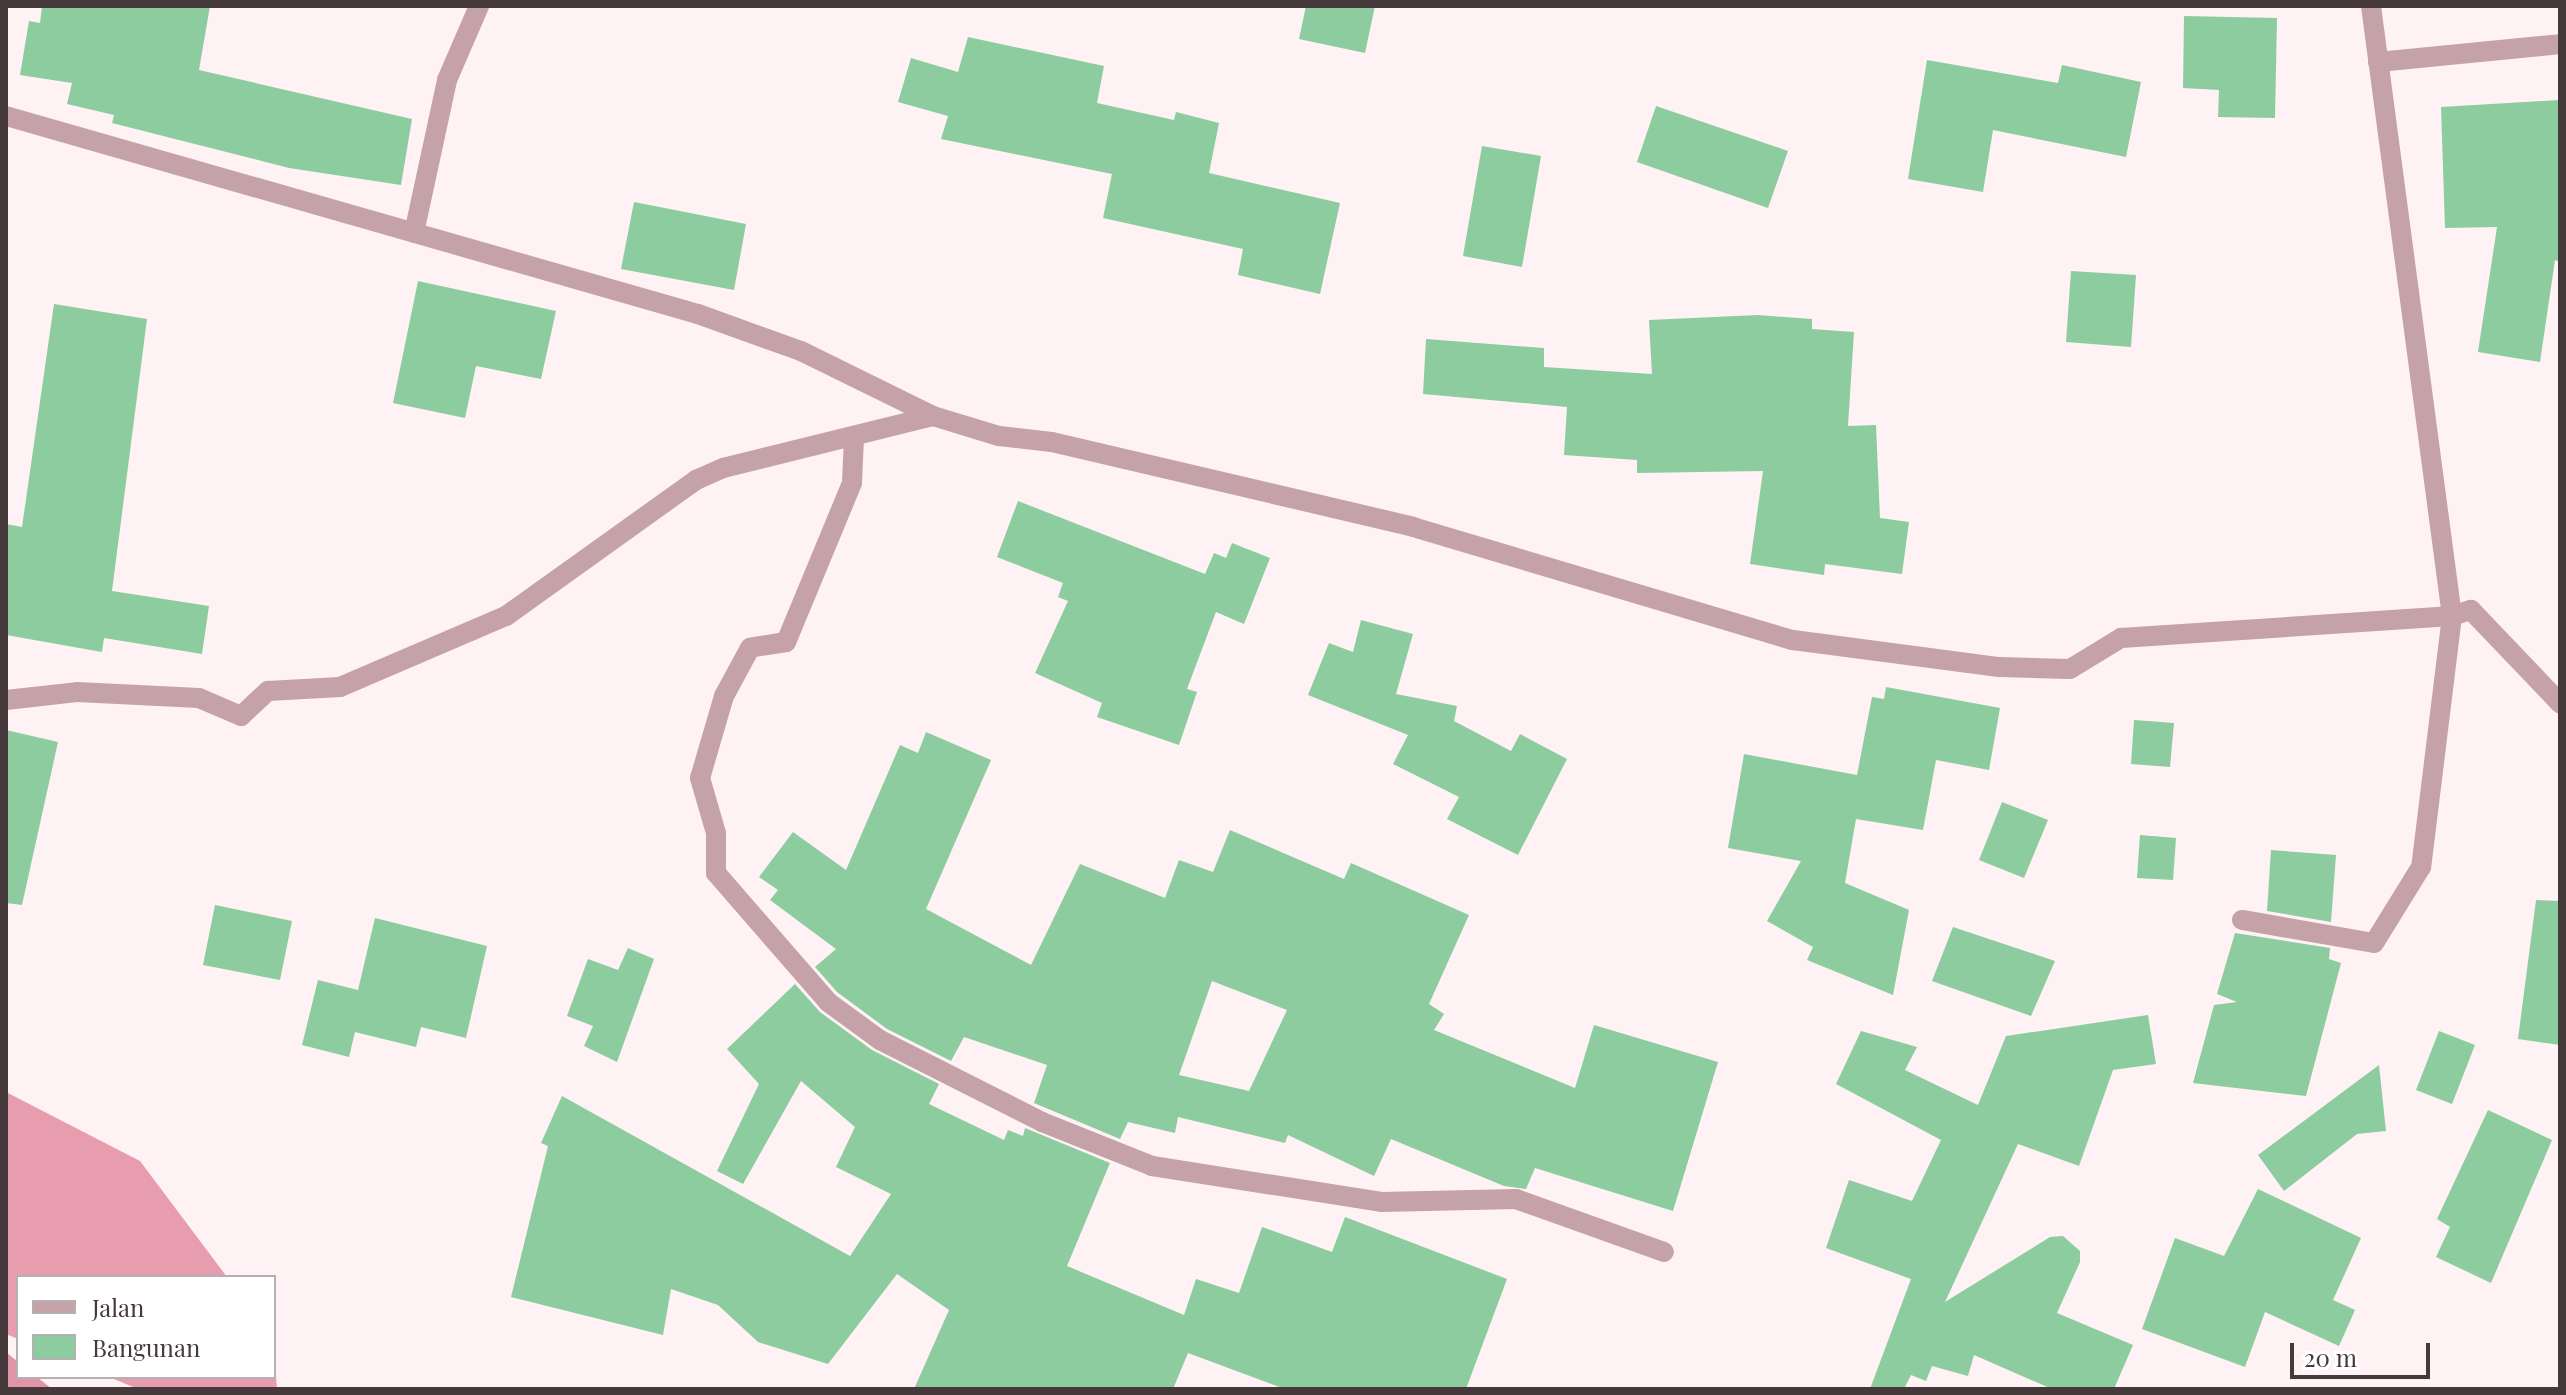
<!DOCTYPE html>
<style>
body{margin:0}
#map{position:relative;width:2566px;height:1395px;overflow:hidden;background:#fef2f4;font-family:"Playfair Display",serif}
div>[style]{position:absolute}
.forest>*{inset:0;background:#e79dad}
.water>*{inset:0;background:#df95a6}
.building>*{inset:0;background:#8dcc9f}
.minor>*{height:20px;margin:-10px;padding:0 10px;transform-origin:10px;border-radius:10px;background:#c4a2a8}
span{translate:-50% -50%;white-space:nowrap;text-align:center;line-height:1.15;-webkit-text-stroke:7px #fff;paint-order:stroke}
.frame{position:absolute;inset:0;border:8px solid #45393b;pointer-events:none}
.legend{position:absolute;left:16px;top:1275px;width:260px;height:104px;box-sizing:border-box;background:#fff;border:2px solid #b5b0b1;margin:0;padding:10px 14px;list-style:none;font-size:24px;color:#45393b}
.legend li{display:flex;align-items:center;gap:16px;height:40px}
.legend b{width:40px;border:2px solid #b5b0b1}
.scale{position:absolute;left:2290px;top:1343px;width:140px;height:36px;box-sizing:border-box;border:4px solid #45393b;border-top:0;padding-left:10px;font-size:24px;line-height:28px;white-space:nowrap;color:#45393b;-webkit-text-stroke:6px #fff;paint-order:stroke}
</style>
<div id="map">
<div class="forest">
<i style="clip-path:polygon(6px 1092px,140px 1161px,227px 1277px,18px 1277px,18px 1339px,6px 1334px)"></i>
<i style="clip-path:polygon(274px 1351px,277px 1389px,138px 1389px,109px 1377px,274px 1377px)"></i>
</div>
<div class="water">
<i style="clip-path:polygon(6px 1352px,18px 1362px,18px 1377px,37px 1377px,52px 1389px,6px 1389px)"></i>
</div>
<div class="building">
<i style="clip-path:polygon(42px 6px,210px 6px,199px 70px,412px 119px,401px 185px,289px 168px,112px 123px,114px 115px,67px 104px,72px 83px,20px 75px,29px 21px,40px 23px)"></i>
<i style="clip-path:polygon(1306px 6px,1375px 6px,1365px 53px,1299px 39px)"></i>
<i style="clip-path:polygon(2184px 16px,2277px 18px,2275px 118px,2218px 117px,2219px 90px,2183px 88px)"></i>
<i style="clip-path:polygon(968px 37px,1104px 66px,1097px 103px,1174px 120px,1176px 112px,1219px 123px,1209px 173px,1340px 203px,1320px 294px,1238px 275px,1243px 249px,1103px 218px,1112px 174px,941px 139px,948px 116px,898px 102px,911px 58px,958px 72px)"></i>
<i style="clip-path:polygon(1927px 60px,2058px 83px,2062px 65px,2141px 82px,2126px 157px,1993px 130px,1983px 192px,1908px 179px)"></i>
<i style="clip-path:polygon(2559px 100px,2560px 262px,2555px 260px,2540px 362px,2478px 352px,2497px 227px,2445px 228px,2441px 107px)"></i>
<i style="clip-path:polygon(1656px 106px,1788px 151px,1768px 208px,1637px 162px)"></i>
<i style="clip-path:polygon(1482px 146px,1541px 156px,1522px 267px,1463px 256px)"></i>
<i style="clip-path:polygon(634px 202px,746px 224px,734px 290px,621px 269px)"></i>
<i style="clip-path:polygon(2071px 271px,2136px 275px,2131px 347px,2066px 342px)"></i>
<i style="clip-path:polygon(418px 281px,556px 311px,541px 379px,476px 366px,465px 418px,393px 403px)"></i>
<i style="clip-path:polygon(54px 304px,147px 319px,112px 591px,209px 606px,202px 654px,104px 638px,102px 652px,6px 635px,6px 524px,22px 527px)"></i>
<i style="clip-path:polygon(1758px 315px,1812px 319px,1812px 329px,1854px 332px,1848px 426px,1876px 425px,1880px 518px,1909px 522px,1902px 574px,1825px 564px,1824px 575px,1750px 564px,1763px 471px,1637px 473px,1637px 460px,1564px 455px,1567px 407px,1423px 394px,1426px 339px,1544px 348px,1544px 367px,1652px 374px,1649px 320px)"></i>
<i style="clip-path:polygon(1018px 501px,1205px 574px,1214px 553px,1226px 558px,1232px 543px,1270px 558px,1244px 624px,1216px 612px,1187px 689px,1197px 692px,1179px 745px,1097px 717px,1102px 703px,1035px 673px,1068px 601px,1058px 597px,1063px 583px,997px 557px)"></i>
<i style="clip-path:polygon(1361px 620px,1413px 634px,1396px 694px,1457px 706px,1454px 721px,1511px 751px,1520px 734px,1567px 759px,1518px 855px,1447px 819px,1459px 797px,1393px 764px,1408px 735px,1308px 695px,1329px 643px,1353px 652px)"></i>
<i style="clip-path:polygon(1886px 687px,2000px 708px,1989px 770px,1936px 760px,1923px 830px,1856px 819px,1845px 883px,1909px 910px,1893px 995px,1807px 960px,1813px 947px,1767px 921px,1801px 861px,1728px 848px,1744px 754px,1857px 775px,1872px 697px,1884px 699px)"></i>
<i style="clip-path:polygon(2134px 720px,2174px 723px,2170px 767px,2131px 764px)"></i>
<i style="clip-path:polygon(6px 730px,58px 742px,22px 905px,6px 903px)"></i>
<i style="clip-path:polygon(evenodd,926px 732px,991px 760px,926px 909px,1031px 965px,1080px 864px,1165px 898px,1179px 860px,1213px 872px,1230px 830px,1344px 879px,1351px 863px,1469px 915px,1429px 1004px,1444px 1014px,1434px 1030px,1575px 1088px,1594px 1025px,1718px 1062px,1673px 1211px,1535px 1168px,1526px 1189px,1504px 1186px,1391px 1139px,1374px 1176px,1288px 1135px,1285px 1143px,1178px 1117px,1175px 1133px,1128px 1122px,1120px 1139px,1034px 1103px,1047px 1065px,964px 1037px,951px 1061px,887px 1029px,837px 992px,815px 967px,836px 949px,770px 900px,778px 890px,759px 877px,793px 832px,846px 870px,900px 745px,918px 753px,926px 732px,1212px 981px,1287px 1010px,1249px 1091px,1179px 1075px,1212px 981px)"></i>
<i style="clip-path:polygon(2002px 802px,2048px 820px,2024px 878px,1979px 860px)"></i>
<i style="clip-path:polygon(2140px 835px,2176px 838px,2173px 880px,2137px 878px)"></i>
<i style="clip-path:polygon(2271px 850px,2336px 855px,2331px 922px,2267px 911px)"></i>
<i style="clip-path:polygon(2536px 900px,2560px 901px,2560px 1045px,2518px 1039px)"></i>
<i style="clip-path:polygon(215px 905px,292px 921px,280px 980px,203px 965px)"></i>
<i style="clip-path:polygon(375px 918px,487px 946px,466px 1038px,421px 1027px,416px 1047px,355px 1032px,349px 1057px,302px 1045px,318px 980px,358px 990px)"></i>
<i style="clip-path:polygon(1953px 927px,2055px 961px,2031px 1016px,1932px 981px)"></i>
<i style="clip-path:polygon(2235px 933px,2330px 948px,2329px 959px,2341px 963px,2306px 1096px,2193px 1083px,2214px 1005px,2237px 1002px,2217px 994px)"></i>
<i style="clip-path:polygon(628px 948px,654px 959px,617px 1062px,584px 1046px,593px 1026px,567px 1016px,588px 959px,618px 970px)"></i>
<i style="clip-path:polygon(795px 984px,820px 1012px,872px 1050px,939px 1084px,929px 1104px,1004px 1140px,1008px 1130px,1023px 1136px,1025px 1128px,1110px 1163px,1067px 1266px,1184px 1315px,1196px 1279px,1239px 1293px,1262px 1227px,1332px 1252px,1345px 1217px,1507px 1279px,1466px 1389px,1285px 1389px,1188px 1353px,1173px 1389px,914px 1389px,949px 1310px,897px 1274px,828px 1364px,758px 1342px,718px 1305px,671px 1289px,663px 1335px,511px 1297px,548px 1146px,541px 1143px,562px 1096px,850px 1256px,891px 1194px,836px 1167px,855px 1127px,801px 1081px,743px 1184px,717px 1171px,759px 1084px,727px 1049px)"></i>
<i style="clip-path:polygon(2148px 1015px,2156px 1064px,2113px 1070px,2079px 1166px,2018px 1144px,1945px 1302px,2050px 1237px,2063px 1236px,2080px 1251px,2080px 1262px,2057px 1313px,2133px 1345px,2114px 1389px,2052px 1389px,1974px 1355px,1968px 1376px,1932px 1366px,1926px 1381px,1911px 1375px,1904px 1389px,1870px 1389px,1911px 1279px,1826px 1248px,1849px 1180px,1912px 1201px,1941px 1140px,1836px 1084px,1861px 1031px,1917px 1047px,1905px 1070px,1978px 1105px,2006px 1036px)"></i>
<i style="clip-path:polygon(2439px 1031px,2475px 1045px,2452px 1104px,2416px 1090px)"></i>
<i style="clip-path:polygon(2379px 1065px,2386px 1131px,2357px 1134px,2284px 1191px,2258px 1155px)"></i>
<i style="clip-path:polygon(2488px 1110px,2552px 1140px,2491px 1283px,2436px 1257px,2450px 1227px,2437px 1219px)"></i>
<i style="clip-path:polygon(2258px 1189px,2361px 1238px,2333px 1300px,2355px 1310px,2339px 1346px,2265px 1312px,2245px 1367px,2142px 1329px,2175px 1238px,2224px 1256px)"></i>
</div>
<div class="minor">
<i style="left:2371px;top:6px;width:615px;rotate:82.44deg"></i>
<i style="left:2452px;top:616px;width:20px;rotate:-18deg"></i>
<i style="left:2471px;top:610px;width:129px;rotate:46.3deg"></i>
<i style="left:2378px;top:62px;width:183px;rotate:-5.6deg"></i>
<i style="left:6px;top:116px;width:720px;rotate:15.97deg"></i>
<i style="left:698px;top:314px;width:109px;rotate:19.8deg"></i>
<i style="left:801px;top:351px;width:147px;rotate:26.2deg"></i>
<i style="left:933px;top:416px;width:69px;rotate:16.9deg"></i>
<i style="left:999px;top:436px;width:53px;rotate:6.5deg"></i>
<i style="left:1052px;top:442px;width:371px;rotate:13.2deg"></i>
<i style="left:1413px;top:527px;width:396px;rotate:16.6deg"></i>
<i style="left:1793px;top:640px;width:208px;rotate:7.5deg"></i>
<i style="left:1999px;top:667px;width:71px;rotate:1.6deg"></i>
<i style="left:2070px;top:669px;width:60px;rotate:-31.3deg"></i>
<i style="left:2121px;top:638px;width:332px;rotate:-3.8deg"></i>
<i style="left:2452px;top:616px;width:253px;rotate:97deg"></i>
<i style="left:2421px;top:867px;width:89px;rotate:121.7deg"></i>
<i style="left:2374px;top:943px;width:134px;rotate:-170.1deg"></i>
<i style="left:414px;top:233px;width:157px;rotate:-77.8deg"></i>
<i style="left:447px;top:80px;width:81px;rotate:-66.6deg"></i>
<i style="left:854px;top:437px;width:46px;rotate:92.5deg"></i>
<i style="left:852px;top:483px;width:172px;rotate:112.5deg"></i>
<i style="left:786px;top:642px;width:36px;rotate:171deg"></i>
<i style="left:750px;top:648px;width:55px;rotate:118.4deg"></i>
<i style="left:724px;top:696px;width:85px;rotate:106.3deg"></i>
<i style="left:700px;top:778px;width:57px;rotate:73.8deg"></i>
<i style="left:716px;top:833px;width:40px;rotate:90deg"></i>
<i style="left:716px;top:873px;width:171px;rotate:49deg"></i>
<i style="left:828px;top:1002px;width:64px;rotate:36.2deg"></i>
<i style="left:880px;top:1040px;width:182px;rotate:26.8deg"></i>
<i style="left:1042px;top:1122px;width:118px;rotate:21.8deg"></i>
<i style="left:1152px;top:1166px;width:232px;rotate:8.9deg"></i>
<i style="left:1381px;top:1202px;width:135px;rotate:-1.3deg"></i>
<i style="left:1516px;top:1199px;width:157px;rotate:19.7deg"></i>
<i style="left:6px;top:700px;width:71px;rotate:-6.4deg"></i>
<i style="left:77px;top:692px;width:122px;rotate:2.8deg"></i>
<i style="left:199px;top:698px;width:46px;rotate:23.2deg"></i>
<i style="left:241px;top:716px;width:37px;rotate:-43deg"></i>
<i style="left:268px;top:691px;width:72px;rotate:-3.2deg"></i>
<i style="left:340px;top:687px;width:181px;rotate:-23.2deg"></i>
<i style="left:506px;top:616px;width:234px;rotate:-35.6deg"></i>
<i style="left:696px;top:480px;width:30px;rotate:-24deg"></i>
<i style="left:723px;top:468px;width:216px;rotate:-13.9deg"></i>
</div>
<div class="frame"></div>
<ul class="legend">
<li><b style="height:10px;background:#c4a2a8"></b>Jalan</li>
<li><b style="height:22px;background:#8dcc9f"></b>Bangunan</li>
</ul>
<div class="scale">20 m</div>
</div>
